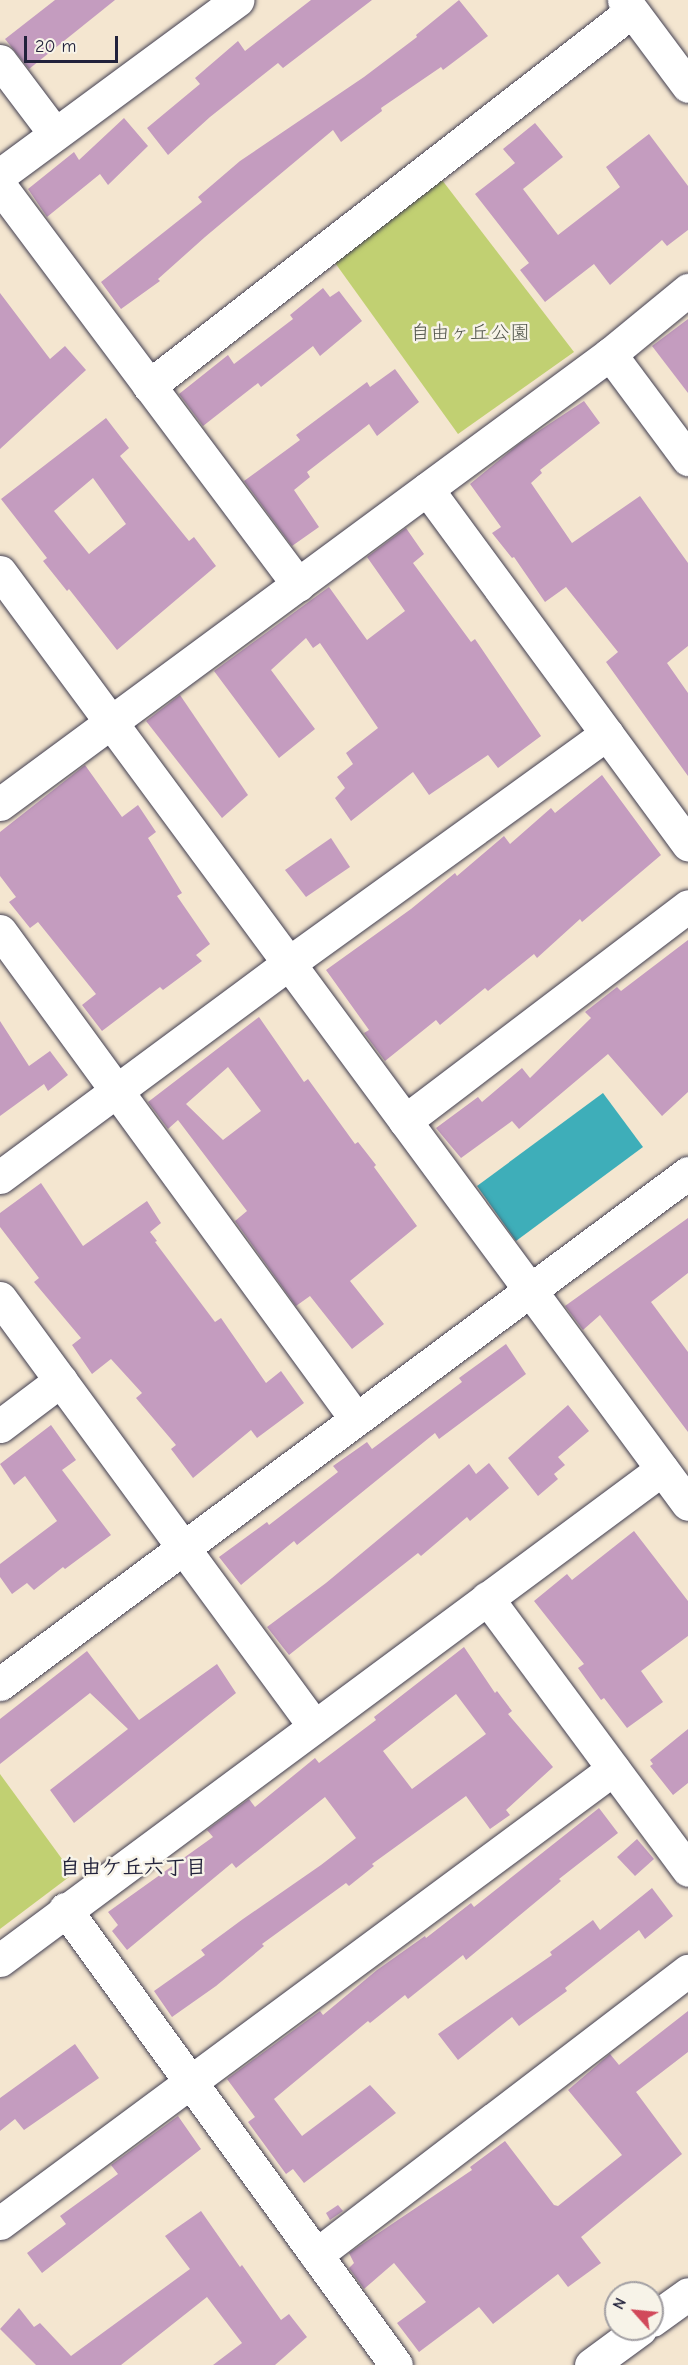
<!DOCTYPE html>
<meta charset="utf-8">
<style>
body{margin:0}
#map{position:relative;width:688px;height:2365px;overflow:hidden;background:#f4e6d0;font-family:"Comic Neue","Klee One",sans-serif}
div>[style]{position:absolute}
.green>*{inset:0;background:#c1d072}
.water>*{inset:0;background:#3eaeb9}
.building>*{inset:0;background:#c49cbf}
.roads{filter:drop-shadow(0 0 2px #423f51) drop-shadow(0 0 2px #423f51)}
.street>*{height:33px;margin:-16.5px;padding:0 16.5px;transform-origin:16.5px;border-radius:16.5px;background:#fff}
.secondary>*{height:33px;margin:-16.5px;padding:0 16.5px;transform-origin:16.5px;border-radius:16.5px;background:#fff}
span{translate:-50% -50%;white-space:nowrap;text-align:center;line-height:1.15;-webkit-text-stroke:5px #f7f3e8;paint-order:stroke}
.park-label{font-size:20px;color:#52564c}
.neighbourhood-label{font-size:21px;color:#22223b;font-weight:700}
.north{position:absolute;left:604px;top:2281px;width:60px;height:60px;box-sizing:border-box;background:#f7f3e8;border:2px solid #a29fa3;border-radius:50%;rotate:297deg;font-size:16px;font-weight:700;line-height:24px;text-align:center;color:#22223b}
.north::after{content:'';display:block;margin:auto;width:21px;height:27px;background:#d1495b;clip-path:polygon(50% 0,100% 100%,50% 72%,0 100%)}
.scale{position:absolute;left:24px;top:36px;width:94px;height:27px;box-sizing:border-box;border:3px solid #22223b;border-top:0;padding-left:8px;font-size:18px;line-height:21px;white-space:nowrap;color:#22223b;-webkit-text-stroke:4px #f7f3e8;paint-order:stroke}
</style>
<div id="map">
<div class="green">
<i style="clip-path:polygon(442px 180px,574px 352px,458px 434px,333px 260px)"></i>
<i style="clip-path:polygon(0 1774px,73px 1874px,0 1929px)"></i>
</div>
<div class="water">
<i style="clip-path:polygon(603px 1093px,643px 1147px,516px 1241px,477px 1186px)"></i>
</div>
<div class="building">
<i style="clip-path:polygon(55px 0,115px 0,29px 69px,5px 39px)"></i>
<i style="clip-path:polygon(311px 0,372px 0,283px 68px,278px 63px,210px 117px,168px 155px,147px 128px,200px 84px,195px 78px,238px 41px,245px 51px)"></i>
<i style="clip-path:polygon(459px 0,488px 36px,443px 70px,441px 67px,381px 108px,382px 111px,341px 142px,333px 130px,205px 237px,158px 279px,160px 281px,121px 309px,101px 282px,202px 202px,198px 197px,240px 161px,364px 77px,417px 37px,416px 35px)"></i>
<i style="clip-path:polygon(124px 118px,148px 146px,108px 185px,100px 174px,47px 217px,28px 189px,74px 152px,79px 160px)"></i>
<i style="clip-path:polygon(535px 123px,563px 157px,523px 189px,558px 235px,620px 187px,606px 167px,649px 134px,688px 186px,688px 230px,667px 246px,662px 240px,610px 285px,594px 264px,545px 302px,520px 270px,529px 263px,475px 194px,515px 163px,503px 149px)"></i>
<i style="clip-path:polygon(323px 288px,330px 297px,339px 291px,362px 321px,320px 356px,313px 346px,261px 387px,258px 383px,203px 426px,179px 394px,228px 355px,234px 364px,293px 319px,290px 315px)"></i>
<i style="clip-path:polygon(0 293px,50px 359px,65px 346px,86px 370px,0 449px)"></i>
<i style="clip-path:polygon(688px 319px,688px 393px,652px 346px)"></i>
<i style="clip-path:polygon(395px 369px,419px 402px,377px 436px,369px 424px,307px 472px,310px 477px,294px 490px,319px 527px,292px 546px,244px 481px,300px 440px,296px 435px,367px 382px,370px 387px)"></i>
<i style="clip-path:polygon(584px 401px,600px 423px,540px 470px,542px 473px,531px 483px,572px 543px,640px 496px,688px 563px,688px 646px,667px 663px,688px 693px,688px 776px,606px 662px,618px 652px,566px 587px,545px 602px,514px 557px,512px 558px,492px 533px,501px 527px,470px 484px,519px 444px)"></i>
<i style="clip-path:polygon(evenodd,106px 418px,129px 448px,120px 456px,189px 541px,194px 537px,216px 566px,117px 650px,69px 589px,67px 591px,43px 561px,47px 558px,1px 499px,106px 418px,93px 478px,126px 524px,89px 554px,54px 511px,93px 478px)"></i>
<i style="clip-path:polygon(406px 528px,424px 554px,413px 563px,471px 642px,475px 639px,541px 736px,498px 768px,488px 755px,429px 795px,413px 772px,351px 821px,335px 798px,345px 788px,337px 777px,353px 764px,346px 753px,378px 728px,320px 643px,313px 648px,306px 638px,271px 670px,315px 729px,279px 758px,214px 671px,329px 587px,367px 640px,405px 611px,367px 557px)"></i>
<i style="clip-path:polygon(180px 695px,248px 795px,222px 818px,146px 721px)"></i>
<i style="clip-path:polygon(85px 765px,122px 817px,138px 805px,156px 832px,148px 838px,182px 893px,177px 896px,210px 944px,196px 955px,202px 961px,163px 990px,160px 987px,102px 1031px,82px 1005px,96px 994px,38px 922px,30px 928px,9px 902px,16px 897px,0 876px,0 832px)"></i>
<i style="clip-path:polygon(602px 775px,661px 855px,582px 922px,580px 919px,537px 958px,534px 954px,488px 991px,485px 988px,440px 1025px,436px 1020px,385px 1061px,364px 1033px,369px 1030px,326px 970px,411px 909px,455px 873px,457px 876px,504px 836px,510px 844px,551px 808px,555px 813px)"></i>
<i style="clip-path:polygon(331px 838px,350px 867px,306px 897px,285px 870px)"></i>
<i style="clip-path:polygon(688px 940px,688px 1092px,662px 1116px,608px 1054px,519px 1129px,512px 1121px,461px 1158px,436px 1128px,478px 1097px,482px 1102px,522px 1068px,530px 1078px,591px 1018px,585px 1012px,617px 987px,621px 991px)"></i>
<i style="clip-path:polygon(evenodd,259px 1017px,304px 1082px,308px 1079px,355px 1144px,358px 1142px,376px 1165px,374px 1167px,417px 1226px,350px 1281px,384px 1324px,352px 1349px,310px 1296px,296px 1306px,235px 1221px,247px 1211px,178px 1120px,168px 1129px,148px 1102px,259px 1017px,228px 1067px,261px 1111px,223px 1140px,186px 1104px,228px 1067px)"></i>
<i style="clip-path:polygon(0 1021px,29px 1066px,50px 1051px,68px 1075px,48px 1091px,44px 1084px,0 1116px)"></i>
<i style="clip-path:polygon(41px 1183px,83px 1246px,147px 1201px,161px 1223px,150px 1232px,157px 1241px,155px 1242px,215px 1322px,221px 1318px,266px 1383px,281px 1371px,304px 1403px,257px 1438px,251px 1430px,193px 1478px,171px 1449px,176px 1445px,136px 1398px,142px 1393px,111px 1359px,92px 1374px,72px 1345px,81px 1338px,34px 1282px,39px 1278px,0 1227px,0 1213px)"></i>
<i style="clip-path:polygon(688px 1218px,688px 1273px,651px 1302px,688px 1352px,688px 1432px,600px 1315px,583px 1330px,565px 1306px)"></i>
<i style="clip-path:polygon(506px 1344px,526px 1374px,439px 1439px,435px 1433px,297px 1545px,294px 1541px,241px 1585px,219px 1557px,267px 1522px,269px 1525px,338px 1472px,333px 1466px,367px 1442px,372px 1449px,462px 1382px,459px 1378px)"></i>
<i style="clip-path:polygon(568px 1405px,589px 1431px,558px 1457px,565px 1465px,554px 1474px,558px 1479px,538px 1496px,508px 1458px)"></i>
<i style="clip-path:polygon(51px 1425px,76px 1460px,62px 1470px,111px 1535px,65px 1569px,63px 1567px,34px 1590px,27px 1583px,12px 1594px,0 1577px,0 1564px,57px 1521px,25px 1476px,14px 1485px,0 1464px)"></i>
<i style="clip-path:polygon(489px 1463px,509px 1488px,470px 1521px,467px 1517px,421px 1556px,418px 1553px,289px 1655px,267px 1627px,326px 1583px,469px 1464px,476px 1474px)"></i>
<i style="clip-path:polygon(634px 1531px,688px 1601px,688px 1636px,641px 1671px,663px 1702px,627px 1728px,604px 1698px,601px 1700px,578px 1668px,584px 1664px,534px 1601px,567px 1574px,572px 1580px)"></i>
<i style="clip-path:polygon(evenodd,464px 1647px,495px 1693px,497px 1691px,512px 1711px,508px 1714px,553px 1767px,506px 1810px,510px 1815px,490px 1829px,466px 1796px,372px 1864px,374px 1866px,349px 1886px,346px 1883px,262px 1944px,264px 1946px,216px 1986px,172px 2017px,154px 1991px,205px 1955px,201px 1950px,243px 1919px,321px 1865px,356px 1838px,325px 1797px,236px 1868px,232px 1863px,127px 1950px,112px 1931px,118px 1925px,108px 1912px,213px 1837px,207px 1830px,249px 1799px,255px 1807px,315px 1758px,319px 1763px,376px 1720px,374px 1717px,464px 1647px,456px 1694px,486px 1734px,412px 1789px,383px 1751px,456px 1694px)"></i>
<i style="clip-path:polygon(87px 1651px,139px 1720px,217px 1664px,236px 1693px,74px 1823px,50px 1790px,128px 1729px,90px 1693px,0 1764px,0 1719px)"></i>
<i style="clip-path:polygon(688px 1729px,688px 1783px,673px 1795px,650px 1766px,653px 1764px,650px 1760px)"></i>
<i style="clip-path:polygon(599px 1808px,618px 1833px,559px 1879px,561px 1881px,466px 1960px,463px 1955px,408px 1999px,405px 1995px,370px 2023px,368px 2021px,274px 2099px,302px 2136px,370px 2085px,396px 2113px,304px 2183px,293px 2169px,286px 2174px,248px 2122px,255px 2117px,227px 2079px,320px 2011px,323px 2015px,377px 1970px,425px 1936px,426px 1938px,471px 1903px,474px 1907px)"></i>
<i style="clip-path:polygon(637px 1839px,654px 1859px,635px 1876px,617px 1857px)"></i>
<i style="clip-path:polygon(652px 1888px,673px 1916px,645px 1939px,639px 1930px,565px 1988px,567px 1991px,519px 2026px,512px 2017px,458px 2060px,438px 2034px,552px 1955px,550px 1952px,593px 1920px,600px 1930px)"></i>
<i style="clip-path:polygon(688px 2011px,688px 2052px,636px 2092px,682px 2154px,581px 2237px,601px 2263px,568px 2287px,558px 2274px,493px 2324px,479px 2307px,419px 2352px,397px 2323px,426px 2302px,394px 2263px,364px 2289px,349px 2268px,354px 2263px,349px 2253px,472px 2170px,470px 2167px,505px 2141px,554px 2205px,558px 2206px,622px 2155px,568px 2090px,610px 2054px,619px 2065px)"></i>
<i style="clip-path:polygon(75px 2044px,99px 2078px,24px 2130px,15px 2119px,0 2131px,0 2098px)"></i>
<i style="clip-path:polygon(178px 2116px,201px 2149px,42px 2273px,27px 2253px,66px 2224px,60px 2216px,118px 2174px,111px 2165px)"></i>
<i style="clip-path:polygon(338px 2205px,343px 2211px,330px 2220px,326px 2213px)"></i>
<i style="clip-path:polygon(201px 2211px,240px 2267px,242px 2265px,281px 2320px,289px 2314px,307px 2337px,275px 2365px,213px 2365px,242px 2343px,207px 2297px,121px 2365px,36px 2365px,0 2329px,19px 2308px,34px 2327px,40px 2323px,71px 2356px,190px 2269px,165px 2236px)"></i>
</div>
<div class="roads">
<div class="street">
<i style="left:624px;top:0;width:107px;rotate:53.3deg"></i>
<i style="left:0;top:61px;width:91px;rotate:53deg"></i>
<i style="left:0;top:175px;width:295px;rotate:-36.4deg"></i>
<i style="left:0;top:186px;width:498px;rotate:53.2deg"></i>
<i style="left:610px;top:354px;width:131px;rotate:53.4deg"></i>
<i style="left:149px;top:386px;width:611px;rotate:-37.83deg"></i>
<i style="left:427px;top:489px;width:441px;rotate:53.7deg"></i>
<i style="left:0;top:572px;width:1158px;rotate:53.57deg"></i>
<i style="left:0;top:804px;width:758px;rotate:-36.42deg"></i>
<i style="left:610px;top:354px;width:101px;rotate:-39.4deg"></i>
<i style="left:0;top:931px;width:604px;rotate:53.89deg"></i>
<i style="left:405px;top:1121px;width:355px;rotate:-37.2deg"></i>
<i style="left:0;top:1177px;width:360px;rotate:-36.5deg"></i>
<i style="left:289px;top:963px;width:392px;rotate:-35.8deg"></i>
<i style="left:0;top:1298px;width:531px;rotate:53.73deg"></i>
<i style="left:0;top:1426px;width:76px;rotate:-37deg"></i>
<i style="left:487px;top:1598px;width:338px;rotate:53.5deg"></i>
<i style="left:0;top:1684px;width:857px;rotate:-36.6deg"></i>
<i style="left:65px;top:1909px;width:563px;rotate:54.02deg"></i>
<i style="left:0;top:1960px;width:824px;rotate:-36.56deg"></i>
<i style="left:0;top:2223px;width:763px;rotate:-36.52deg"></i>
<i style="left:316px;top:2255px;width:468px;rotate:-37.4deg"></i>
</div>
<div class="secondary">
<i style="left:652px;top:2320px;width:44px;rotate:-35.8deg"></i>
<i style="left:591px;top:2365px;width:61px;rotate:-36.3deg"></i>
</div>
</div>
<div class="park-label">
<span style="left:470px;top:332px">自由ヶ丘公園</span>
</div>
<div class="neighbourhood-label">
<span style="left:133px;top:1867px">自由ケ丘六丁目</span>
</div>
<div class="north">N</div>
<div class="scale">20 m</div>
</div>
